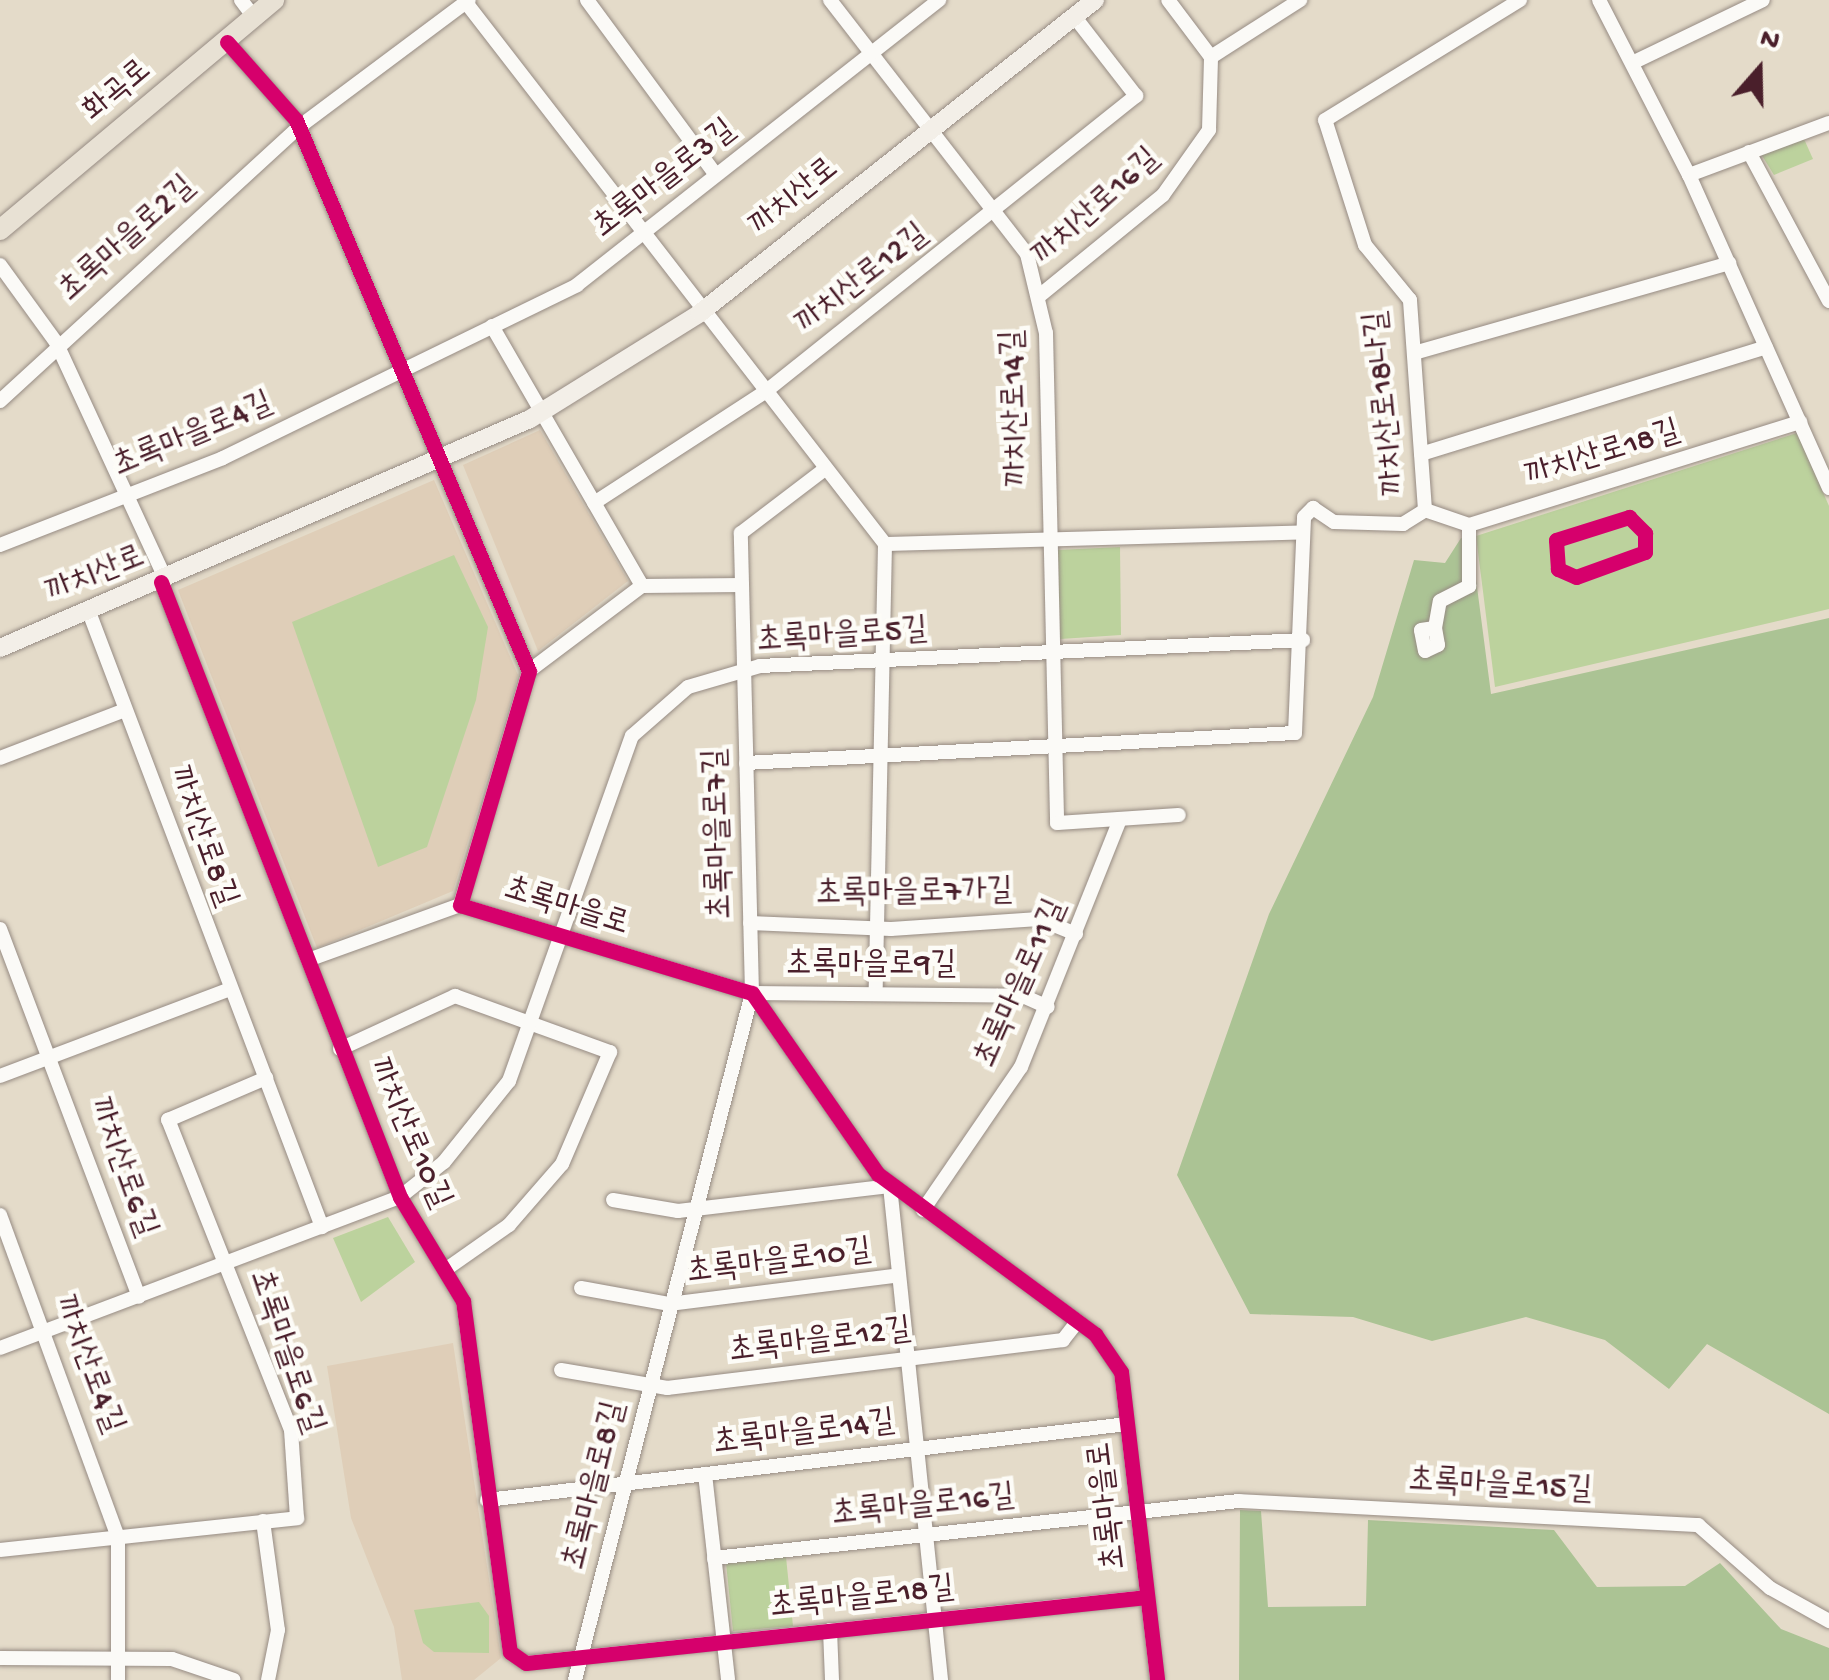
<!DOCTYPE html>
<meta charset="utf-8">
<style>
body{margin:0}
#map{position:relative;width:1829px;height:1680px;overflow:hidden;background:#e4dbc9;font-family:"Gochi Hand","Poor Story",sans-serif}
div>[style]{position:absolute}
.built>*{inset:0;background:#dfceb8}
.green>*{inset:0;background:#bcd29d}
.forest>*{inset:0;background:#abc394}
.roads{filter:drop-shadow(0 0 2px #968b83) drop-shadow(0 0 2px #968b83)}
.street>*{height:14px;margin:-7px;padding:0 7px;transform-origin:7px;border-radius:7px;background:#fbfaf7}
.secondary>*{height:18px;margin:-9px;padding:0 9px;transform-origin:9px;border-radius:9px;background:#f3efe8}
.primary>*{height:20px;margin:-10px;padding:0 10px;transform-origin:10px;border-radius:10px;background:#e8e1d4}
.cycleway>*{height:15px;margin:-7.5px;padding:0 7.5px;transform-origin:7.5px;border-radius:7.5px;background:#d6006c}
span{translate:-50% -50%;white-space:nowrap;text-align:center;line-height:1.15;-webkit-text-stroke:9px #fdfcf7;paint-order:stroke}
.street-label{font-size:32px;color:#4a1f2b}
.north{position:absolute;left:1709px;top:20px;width:100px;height:100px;-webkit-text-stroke:8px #fdfcf7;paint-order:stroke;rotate:20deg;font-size:28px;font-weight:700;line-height:40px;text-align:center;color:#4a1f2b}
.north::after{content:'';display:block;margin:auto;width:35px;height:45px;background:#4a1f2b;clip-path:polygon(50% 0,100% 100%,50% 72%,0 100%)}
</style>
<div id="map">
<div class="built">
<i style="clip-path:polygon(540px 430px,628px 581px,538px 651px,463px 465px)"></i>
<i style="clip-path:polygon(434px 480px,518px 675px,453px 891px,317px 948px,178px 590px)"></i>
<i style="clip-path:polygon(453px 1343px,501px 1658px,474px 1680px,402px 1680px,394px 1627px,351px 1518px,327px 1366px)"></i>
</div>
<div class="green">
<i style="clip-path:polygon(1804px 139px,1813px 159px,1774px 175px,1761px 154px)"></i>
<i style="clip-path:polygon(1797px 433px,1829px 506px,1829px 609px,1495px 687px,1476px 536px)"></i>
<i style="clip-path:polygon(1120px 547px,1121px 635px,1060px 639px,1058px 550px)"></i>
<i style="clip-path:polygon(454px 555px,488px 627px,476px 700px,427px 847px,378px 867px,292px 622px)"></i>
<i style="clip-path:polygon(388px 1217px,415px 1262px,361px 1302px,333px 1238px)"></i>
<i style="clip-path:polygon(786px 1557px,793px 1626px,733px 1631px,726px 1563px)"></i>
<i style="clip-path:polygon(479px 1602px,489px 1616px,489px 1653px,434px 1652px,423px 1643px,414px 1610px)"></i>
</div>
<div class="forest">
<i style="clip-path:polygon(1461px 538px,1471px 541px,1491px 694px,1829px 618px,1829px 1414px,1707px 1344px,1669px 1389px,1605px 1340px,1526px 1317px,1432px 1341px,1353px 1317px,1250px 1314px,1177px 1175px,1269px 914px,1373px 697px,1414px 560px,1445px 563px)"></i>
<i style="clip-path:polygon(1240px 1510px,1261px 1511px,1268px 1607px,1366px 1606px,1368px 1520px,1554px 1530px,1597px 1587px,1685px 1586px,1720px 1563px,1781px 1629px,1829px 1648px,1829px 1680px,1239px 1680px)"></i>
</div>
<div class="roads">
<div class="street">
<i style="left:241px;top:0;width:21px;rotate:53deg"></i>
<i style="left:464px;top:0;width:688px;rotate:52.26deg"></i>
<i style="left:885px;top:544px;width:446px;rotate:91.2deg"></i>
<i style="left:587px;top:0;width:217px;rotate:53.6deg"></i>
<i style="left:830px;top:0;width:321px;rotate:52.2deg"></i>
<i style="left:1027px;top:254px;width:81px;rotate:76.5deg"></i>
<i style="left:1046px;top:333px;width:490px;rotate:88.7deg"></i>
<i style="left:1057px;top:823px;width:122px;rotate:-3.8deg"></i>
<i style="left:1599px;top:0;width:197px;rotate:62.8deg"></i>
<i style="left:1689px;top:175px;width:343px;rotate:65.9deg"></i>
<i style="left:227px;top:42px;width:104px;rotate:48.5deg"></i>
<i style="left:296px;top:120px;width:598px;rotate:67.08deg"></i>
<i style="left:529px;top:671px;width:244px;rotate:106.4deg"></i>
<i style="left:460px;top:905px;width:305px;rotate:16.8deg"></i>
<i style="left:752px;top:993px;width:221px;rotate:55.2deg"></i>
<i style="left:878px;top:1174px;width:270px;rotate:36.4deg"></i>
<i style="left:1095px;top:1334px;width:46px;rotate:55.6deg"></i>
<i style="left:1121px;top:1372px;width:310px;rotate:83.3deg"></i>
<i style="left:1211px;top:57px;width:106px;rotate:-32.6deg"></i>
<i style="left:1632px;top:63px;width:145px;rotate:-25.7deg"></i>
<i style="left:1749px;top:152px;width:169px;rotate:61.8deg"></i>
<i style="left:1689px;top:175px;width:149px;rotate:-20.4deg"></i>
<i style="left:0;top:265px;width:95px;rotate:54deg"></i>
<i style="left:56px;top:342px;width:262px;rotate:65.2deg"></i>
<i style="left:1038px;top:297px;width:161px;rotate:-39.2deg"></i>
<i style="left:1163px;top:195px;width:80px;rotate:-54.7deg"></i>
<i style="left:1209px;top:130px;width:73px;rotate:-88.4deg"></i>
<i style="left:1211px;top:57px;width:71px;rotate:-127deg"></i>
<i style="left:492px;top:326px;width:300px;rotate:60deg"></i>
<i style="left:1414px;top:353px;width:328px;rotate:-15.9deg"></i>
<i style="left:0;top:401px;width:406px;rotate:-42.5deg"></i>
<i style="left:299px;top:127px;width:212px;rotate:-36.8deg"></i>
<i style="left:1421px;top:454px;width:361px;rotate:-17.2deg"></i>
<i style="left:594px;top:503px;width:204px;rotate:-33deg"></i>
<i style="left:765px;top:392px;width:475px;rotate:-38.6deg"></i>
<i style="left:1136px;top:96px;width:101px;rotate:-127.8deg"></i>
<i style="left:1425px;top:510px;width:211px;rotate:-94.1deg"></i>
<i style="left:1410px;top:300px;width:71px;rotate:-129.3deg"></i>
<i style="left:1365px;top:245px;width:131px;rotate:-107.7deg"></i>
<i style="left:1325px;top:120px;width:229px;rotate:-31.6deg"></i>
<i style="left:1425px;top:510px;width:46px;rotate:18.8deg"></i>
<i style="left:1469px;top:525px;width:347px;rotate:-17.3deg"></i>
<i style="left:885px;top:544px;width:417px;rotate:-1.6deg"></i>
<i style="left:0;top:545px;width:239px;rotate:-21.3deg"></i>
<i style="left:223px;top:458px;width:394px;rotate:-26deg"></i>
<i style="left:577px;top:285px;width:461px;rotate:-38.2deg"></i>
<i style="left:161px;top:582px;width:660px;rotate:68.76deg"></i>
<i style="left:400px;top:1197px;width:122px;rotate:58.8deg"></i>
<i style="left:463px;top:1301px;width:354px;rotate:82.4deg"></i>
<i style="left:510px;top:1652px;width:19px;rotate:35deg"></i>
<i style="left:526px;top:1663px;width:624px;rotate:-6.07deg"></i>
<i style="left:89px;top:612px;width:658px;rotate:69.25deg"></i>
<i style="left:1435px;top:628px;width:17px;rotate:80deg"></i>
<i style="left:1438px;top:645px;width:14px;rotate:155deg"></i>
<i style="left:1425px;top:651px;width:21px;rotate:-101deg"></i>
<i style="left:1421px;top:630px;width:14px;rotate:-8deg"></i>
<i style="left:1435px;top:628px;width:27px;rotate:-80deg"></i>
<i style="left:1440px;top:601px;width:33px;rotate:-27deg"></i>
<i style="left:1469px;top:586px;width:61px;rotate:-90deg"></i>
<i style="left:529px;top:671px;width:141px;rotate:-37deg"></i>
<i style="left:642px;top:586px;width:100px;rotate:-0.6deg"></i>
<i style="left:0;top:758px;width:134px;rotate:-21deg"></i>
<i style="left:746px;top:763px;width:550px;rotate:-3.13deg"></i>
<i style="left:1295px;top:733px;width:216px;rotate:-87.6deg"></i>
<i style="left:1304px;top:517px;width:13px;rotate:-45deg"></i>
<i style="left:1313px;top:508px;width:25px;rotate:34deg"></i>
<i style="left:1334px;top:522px;width:69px;rotate:1.7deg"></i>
<i style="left:1403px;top:524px;width:26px;rotate:-32deg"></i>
<i style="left:750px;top:923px;width:141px;rotate:2.4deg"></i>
<i style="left:891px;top:929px;width:148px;rotate:-3.9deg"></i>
<i style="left:1039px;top:919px;width:40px;rotate:22deg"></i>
<i style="left:0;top:929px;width:393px;rotate:69.3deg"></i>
<i style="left:308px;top:960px;width:162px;rotate:-19.9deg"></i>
<i style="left:752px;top:993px;width:460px;rotate:-91.4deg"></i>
<i style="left:741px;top:533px;width:106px;rotate:-37.3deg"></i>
<i style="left:752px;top:993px;width:271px;rotate:0.6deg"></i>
<i style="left:1023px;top:996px;width:27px;rotate:24deg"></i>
<i style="left:340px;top:1049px;width:127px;rotate:-24.7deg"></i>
<i style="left:455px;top:996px;width:165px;rotate:19.9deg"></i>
<i style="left:610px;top:1052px;width:122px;rotate:113.2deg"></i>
<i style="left:562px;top:1164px;width:81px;rotate:131deg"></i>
<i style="left:509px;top:1225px;width:78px;rotate:144.9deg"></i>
<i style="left:0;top:1076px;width:244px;rotate:-20.7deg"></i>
<i style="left:613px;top:1200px;width:66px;rotate:9.6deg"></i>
<i style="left:678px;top:1211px;width:213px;rotate:-6.7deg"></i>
<i style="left:890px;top:1186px;width:497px;rotate:84.1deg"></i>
<i style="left:923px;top:1210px;width:173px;rotate:-55.6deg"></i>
<i style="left:1021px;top:1067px;width:266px;rotate:-68.2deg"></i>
<i style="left:0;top:1215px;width:343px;rotate:69.9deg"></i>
<i style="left:118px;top:1537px;width:143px;rotate:90deg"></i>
<i style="left:581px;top:1288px;width:89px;rotate:10.3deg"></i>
<i style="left:669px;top:1304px;width:228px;rotate:-7.1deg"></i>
<i style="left:0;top:1348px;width:428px;rotate:-20.7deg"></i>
<i style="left:400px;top:1197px;width:56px;rotate:-38.5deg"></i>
<i style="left:444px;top:1162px;width:104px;rotate:-51.3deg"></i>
<i style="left:509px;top:1081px;width:366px;rotate:-70.4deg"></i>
<i style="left:632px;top:736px;width:74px;rotate:-41.2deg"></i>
<i style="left:688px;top:687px;width:75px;rotate:-16.3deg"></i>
<i style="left:760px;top:666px;width:544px;rotate:-2.74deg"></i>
<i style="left:561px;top:1370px;width:108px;rotate:9.6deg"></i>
<i style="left:667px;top:1388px;width:399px;rotate:-6.9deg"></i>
<i style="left:1063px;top:1340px;width:24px;rotate:-52deg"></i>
<i style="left:705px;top:1474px;width:207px;rotate:83.6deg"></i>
<i style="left:487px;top:1500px;width:644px;rotate:-6.77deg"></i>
<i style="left:263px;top:1521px;width:110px;rotate:82.2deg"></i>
<i style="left:278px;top:1630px;width:51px;rotate:101.3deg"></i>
<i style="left:0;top:1550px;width:299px;rotate:-6.1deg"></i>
<i style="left:297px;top:1518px;width:88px;rotate:-93.9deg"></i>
<i style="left:291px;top:1430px;width:334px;rotate:-111.6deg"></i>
<i style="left:168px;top:1120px;width:107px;rotate:-23.2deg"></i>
<i style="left:714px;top:1558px;width:528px;rotate:-6.2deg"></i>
<i style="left:1239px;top:1501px;width:460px;rotate:3deg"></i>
<i style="left:1698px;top:1525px;width:96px;rotate:41.2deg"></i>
<i style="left:1770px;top:1588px;width:68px;rotate:29.2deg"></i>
<i style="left:830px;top:1630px;width:50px;rotate:87.7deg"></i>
<i style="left:0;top:1658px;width:172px;rotate:0.3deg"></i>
<i style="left:172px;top:1659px;width:65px;rotate:18.7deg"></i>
<i style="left:575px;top:1680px;width:709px;rotate:-75.55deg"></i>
</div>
<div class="secondary">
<i style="left:0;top:648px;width:577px;rotate:-23.37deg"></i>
<i style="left:530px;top:419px;width:200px;rotate:-31.9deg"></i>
<i style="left:700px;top:313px;width:504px;rotate:-38.39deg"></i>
</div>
<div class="primary">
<i style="left:0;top:230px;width:358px;rotate:-40deg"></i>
</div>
</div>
<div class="cycleway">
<i style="left:227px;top:42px;width:104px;rotate:48.5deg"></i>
<i style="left:296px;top:120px;width:598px;rotate:67.08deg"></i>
<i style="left:529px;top:671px;width:244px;rotate:106.4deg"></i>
<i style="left:460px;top:905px;width:305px;rotate:16.8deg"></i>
<i style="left:752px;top:993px;width:221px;rotate:55.2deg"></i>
<i style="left:878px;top:1174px;width:270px;rotate:36.4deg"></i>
<i style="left:1095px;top:1334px;width:46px;rotate:55.6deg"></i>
<i style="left:1121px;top:1372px;width:310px;rotate:83.3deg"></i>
<i style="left:1629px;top:517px;width:23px;rotate:45deg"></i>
<i style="left:1645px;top:533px;width:19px;rotate:90deg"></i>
<i style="left:1645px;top:552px;width:73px;rotate:160.1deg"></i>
<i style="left:1576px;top:577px;width:20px;rotate:-156deg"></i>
<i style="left:1558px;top:569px;width:29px;rotate:-94deg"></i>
<i style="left:1556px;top:540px;width:77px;rotate:-17.5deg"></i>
<i style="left:161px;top:582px;width:660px;rotate:68.76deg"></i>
<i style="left:400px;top:1197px;width:122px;rotate:58.8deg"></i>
<i style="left:463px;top:1301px;width:354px;rotate:82.4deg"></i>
<i style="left:510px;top:1652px;width:19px;rotate:35deg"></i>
<i style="left:526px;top:1663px;width:624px;rotate:-6.07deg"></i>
</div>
<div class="street-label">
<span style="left:118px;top:92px;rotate:-40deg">화곡로</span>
<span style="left:665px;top:180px;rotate:-38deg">초록마을로3길</span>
<span style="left:795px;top:198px;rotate:-39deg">까치산로</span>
<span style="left:1097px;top:208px;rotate:-42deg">까치산로16길</span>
<span style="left:128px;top:240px;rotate:-42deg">초록마을로2길</span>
<span style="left:863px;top:280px;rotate:-38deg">까치산로12길</span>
<span style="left:1387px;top:403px;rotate:-96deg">까치산로18나길</span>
<span style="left:1017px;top:408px;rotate:-92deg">까치산로14길</span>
<span style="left:193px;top:436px;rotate:-23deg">초록마을로4길</span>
<span style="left:1603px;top:455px;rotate:-17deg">까치산로18길</span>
<span style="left:96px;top:576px;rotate:-22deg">까치산로</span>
<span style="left:842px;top:637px;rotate:-4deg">초록마을로5길</span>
<span style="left:720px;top:834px;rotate:-92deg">초록마을로7길</span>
<span style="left:201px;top:837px;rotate:70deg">까치산로8길</span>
<span style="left:914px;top:894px;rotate:-1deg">초록마을로7가길</span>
<span style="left:566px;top:908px;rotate:17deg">초록마을로</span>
<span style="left:871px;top:966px">초록마을로9길</span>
<span style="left:1022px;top:984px;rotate:-66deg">초록마을로11길</span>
<span style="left:408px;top:1134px;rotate:66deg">까치산로10길</span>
<span style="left:121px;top:1168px;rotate:70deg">까치산로6길</span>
<span style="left:779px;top:1263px;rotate:-7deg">초록마을로10길</span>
<span style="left:820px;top:1342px;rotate:-7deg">초록마을로12길</span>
<span style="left:285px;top:1352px;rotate:71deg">초록마을로6길</span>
<span style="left:87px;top:1365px;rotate:69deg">까치산로4길</span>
<span style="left:804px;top:1434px;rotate:-7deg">초록마을로14길</span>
<span style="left:596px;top:1486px;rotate:-76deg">초록마을로8길</span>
<span style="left:1500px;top:1487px;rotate:3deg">초록마을로15길</span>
<span style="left:1109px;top:1506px;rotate:-97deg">초록마을로</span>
<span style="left:923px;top:1507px;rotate:-6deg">초록마을로16길</span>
<span style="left:862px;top:1599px;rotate:-6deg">초록마을로18길</span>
</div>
<div class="north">N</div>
</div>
